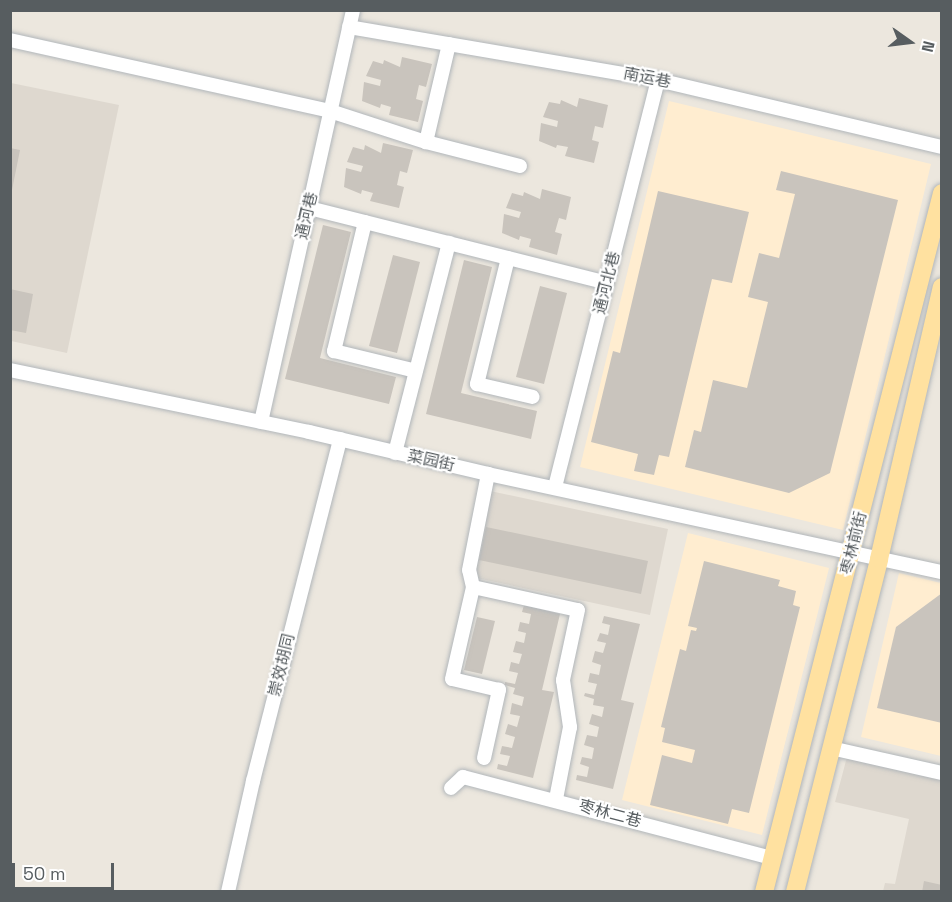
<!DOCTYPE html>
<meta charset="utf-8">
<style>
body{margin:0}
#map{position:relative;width:952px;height:902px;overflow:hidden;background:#ece7de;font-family:"Space Grotesk","Noto Sans SC",sans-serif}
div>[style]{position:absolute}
.commercial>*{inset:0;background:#ffedd0}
.education>*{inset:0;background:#ded8cf}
.building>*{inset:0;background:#c9c4bd}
.roads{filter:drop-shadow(0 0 2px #b1b6ba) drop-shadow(0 0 2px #b1b6ba)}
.minor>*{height:14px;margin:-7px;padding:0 7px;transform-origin:7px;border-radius:7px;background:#fff}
.major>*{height:18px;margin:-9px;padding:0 9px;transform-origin:9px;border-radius:9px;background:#ffe1a0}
span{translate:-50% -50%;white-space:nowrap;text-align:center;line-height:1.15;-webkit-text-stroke:4.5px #fff;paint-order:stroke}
.street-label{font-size:16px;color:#575d60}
.frame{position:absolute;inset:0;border:12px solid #575d60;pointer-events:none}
.north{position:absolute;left:880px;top:12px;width:60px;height:60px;-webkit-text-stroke:4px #fff;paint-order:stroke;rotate:104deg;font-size:16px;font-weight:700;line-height:24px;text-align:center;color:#575d60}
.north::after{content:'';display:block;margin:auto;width:21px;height:27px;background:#575d60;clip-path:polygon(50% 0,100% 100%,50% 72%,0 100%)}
.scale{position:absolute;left:12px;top:863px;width:102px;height:27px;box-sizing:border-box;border:3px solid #575d60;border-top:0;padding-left:8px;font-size:18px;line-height:21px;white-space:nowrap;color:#575d60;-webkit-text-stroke:4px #fff;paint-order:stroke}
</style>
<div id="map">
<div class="commercial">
<i style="clip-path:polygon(669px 101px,931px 164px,843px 530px,580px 467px)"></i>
<i style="clip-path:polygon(688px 533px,829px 568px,762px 835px,622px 800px)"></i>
<i style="clip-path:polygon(899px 573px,941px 583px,941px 756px,861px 737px)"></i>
</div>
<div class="education">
<i style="clip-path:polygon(11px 83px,119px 105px,67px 353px,11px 341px)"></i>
<i style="clip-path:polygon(490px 491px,668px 529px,650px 615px,472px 577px)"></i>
<i style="clip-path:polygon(847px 757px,941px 778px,941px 891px,883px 891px,885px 883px,895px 884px,909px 819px,835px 802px)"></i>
</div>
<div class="building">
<i style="clip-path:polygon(402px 57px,432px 64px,426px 87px,419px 85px,416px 99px,423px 101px,418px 122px,389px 115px,391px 107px,381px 104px,380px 108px,362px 101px,364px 82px,380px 86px,381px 80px,366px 76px,373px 61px,383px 64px,384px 60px,400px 67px)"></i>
<i style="clip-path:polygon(579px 98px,608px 105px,603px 128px,595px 126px,592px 140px,599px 142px,594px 163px,565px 156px,568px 147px,557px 145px,556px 148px,539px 141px,541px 123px,557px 127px,558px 121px,543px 117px,549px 102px,560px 104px,561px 100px,577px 107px)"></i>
<i style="clip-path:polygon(383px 143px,413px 150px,407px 173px,400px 171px,397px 185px,404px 187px,399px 208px,370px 201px,373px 193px,362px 190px,361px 194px,344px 187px,346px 168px,361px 172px,363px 166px,347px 162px,353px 147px,364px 150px,365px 145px,381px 153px)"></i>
<i style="clip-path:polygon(10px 148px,20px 150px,12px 190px,10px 190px)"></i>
<i style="clip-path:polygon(781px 171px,898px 200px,830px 473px,789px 493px,685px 467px,694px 430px,701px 432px,713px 380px,747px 388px,768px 302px,748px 297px,759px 253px,779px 258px,795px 194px,776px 190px)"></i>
<i style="clip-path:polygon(542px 189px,571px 197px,566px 220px,559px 218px,555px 232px,562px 234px,557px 255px,529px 247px,531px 239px,520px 236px,519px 240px,502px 233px,504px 214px,519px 218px,521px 212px,506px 208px,512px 193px,523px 196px,524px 192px,540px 199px)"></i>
<i style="clip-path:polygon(658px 191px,749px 212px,732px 283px,712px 279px,669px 457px,659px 455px,654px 475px,634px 471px,638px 454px,591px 442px,613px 351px,620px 353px)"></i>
<i style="clip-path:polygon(323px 225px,351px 232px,320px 358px,396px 377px,389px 404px,285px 379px)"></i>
<i style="clip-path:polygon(393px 255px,420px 262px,397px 353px,369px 346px)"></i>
<i style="clip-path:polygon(464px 260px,492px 267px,461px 393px,537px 411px,531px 439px,426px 414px)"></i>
<i style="clip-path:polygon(540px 286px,567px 293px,544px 384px,516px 377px)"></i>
<i style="clip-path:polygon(10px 289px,33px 294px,26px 333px,10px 330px)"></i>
<i style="clip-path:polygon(486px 527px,648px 561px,641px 594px,479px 560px)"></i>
<i style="clip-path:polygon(704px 561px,780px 580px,778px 586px,796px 591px,793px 605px,800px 607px,749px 813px,732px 809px,728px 824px,650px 805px,662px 755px,692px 763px,695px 750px,662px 742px,665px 728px,661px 727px,680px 649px,686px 651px,691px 630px,696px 631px,697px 628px,688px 626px)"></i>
<i style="clip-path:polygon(942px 593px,942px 723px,877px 708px,896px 627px)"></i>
<i style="clip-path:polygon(524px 605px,560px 614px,542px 690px,554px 692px,533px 778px,497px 769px,498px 764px,507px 766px,510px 756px,500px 754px,502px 746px,512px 748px,515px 737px,505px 734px,508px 724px,517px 727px,520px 716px,510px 714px,512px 703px,522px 706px,524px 697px,513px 694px,515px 688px,505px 685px,505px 682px,515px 684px,518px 673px,509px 671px,511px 662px,519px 664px,522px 654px,513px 652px,516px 641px,524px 643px,526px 633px,518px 631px,520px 622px,529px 624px,531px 614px,522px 612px)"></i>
<i style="clip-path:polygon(604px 616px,640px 624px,621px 700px,634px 703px,613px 789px,576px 780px,577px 775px,587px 777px,589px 767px,580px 764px,582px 757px,592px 759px,594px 748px,584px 745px,587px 735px,597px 737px,599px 727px,589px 724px,592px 714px,602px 717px,604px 707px,593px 705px,594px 699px,584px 696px,585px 693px,594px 695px,597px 684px,588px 682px,590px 673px,599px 675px,601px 665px,592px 662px,595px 651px,603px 653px,606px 643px,597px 641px,600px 633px,608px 635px,610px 625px,602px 623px)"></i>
<i style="clip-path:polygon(477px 617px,495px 621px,482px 674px,464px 670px)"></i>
<i style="clip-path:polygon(924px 881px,942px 885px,942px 892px,922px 892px)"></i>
</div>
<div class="roads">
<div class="minor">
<i style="left:349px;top:27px;width:314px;rotate:9.7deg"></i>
<i style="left:658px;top:80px;width:292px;rotate:13.3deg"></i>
<i style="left:10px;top:40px;width:328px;rotate:12.5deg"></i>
<i style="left:330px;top:111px;width:101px;rotate:17.9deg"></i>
<i style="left:449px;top:44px;width:101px;rotate:103.2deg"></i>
<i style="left:426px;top:142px;width:97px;rotate:14.3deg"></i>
<i style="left:309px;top:208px;width:307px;rotate:14.1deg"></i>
<i style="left:365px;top:222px;width:133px;rotate:103.5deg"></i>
<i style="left:334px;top:351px;width:84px;rotate:13.7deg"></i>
<i style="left:508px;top:258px;width:130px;rotate:103.8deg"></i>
<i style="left:477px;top:384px;width:57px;rotate:13.1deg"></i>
<i style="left:10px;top:370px;width:305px;rotate:11.7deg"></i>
<i style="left:309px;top:432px;width:184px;rotate:13.2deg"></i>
<i style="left:488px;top:474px;width:464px;rotate:12.2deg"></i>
<i style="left:261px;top:422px;width:422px;rotate:-77.4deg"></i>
<i style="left:395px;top:453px;width:217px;rotate:-75.6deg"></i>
<i style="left:555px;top:487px;width:420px;rotate:-75.8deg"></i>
<i style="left:473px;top:587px;width:17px;rotate:-103deg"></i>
<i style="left:469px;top:570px;width:98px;rotate:-78.8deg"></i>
<i style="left:831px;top:748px;width:114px;rotate:12.7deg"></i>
<i style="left:484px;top:758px;width:70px;rotate:-77.6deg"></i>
<i style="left:499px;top:690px;width:48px;rotate:-166.8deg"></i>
<i style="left:452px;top:679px;width:94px;rotate:-77.1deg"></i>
<i style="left:473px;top:587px;width:107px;rotate:12.4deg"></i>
<i style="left:578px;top:610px;width:72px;rotate:102.1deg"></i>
<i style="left:563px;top:680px;width:48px;rotate:81.5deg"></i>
<i style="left:570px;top:727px;width:73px;rotate:101deg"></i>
<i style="left:451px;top:788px;width:16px;rotate:-43deg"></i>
<i style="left:463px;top:777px;width:319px;rotate:14.7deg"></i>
<i style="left:228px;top:892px;width:114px;rotate:-77.3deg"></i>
<i style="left:253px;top:781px;width:353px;rotate:-75.7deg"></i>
</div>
<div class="major">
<i style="left:764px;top:892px;width:721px;rotate:-75.71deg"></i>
<i style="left:795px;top:892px;width:343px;rotate:-75.8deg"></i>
<i style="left:879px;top:559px;width:279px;rotate:-77deg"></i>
</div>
</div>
<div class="street-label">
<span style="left:647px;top:78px;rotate:11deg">南运巷</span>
<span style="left:307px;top:216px;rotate:-77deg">通河巷</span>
<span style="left:607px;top:283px;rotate:-76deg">通河北巷</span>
<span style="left:431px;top:461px;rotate:13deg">菜园街</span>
<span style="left:854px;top:543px;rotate:-76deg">枣林前街</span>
<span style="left:282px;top:665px;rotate:-76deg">崇效胡同</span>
<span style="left:610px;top:814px;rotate:15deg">枣林二巷</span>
</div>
<div class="frame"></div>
<div class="north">N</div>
<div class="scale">50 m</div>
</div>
